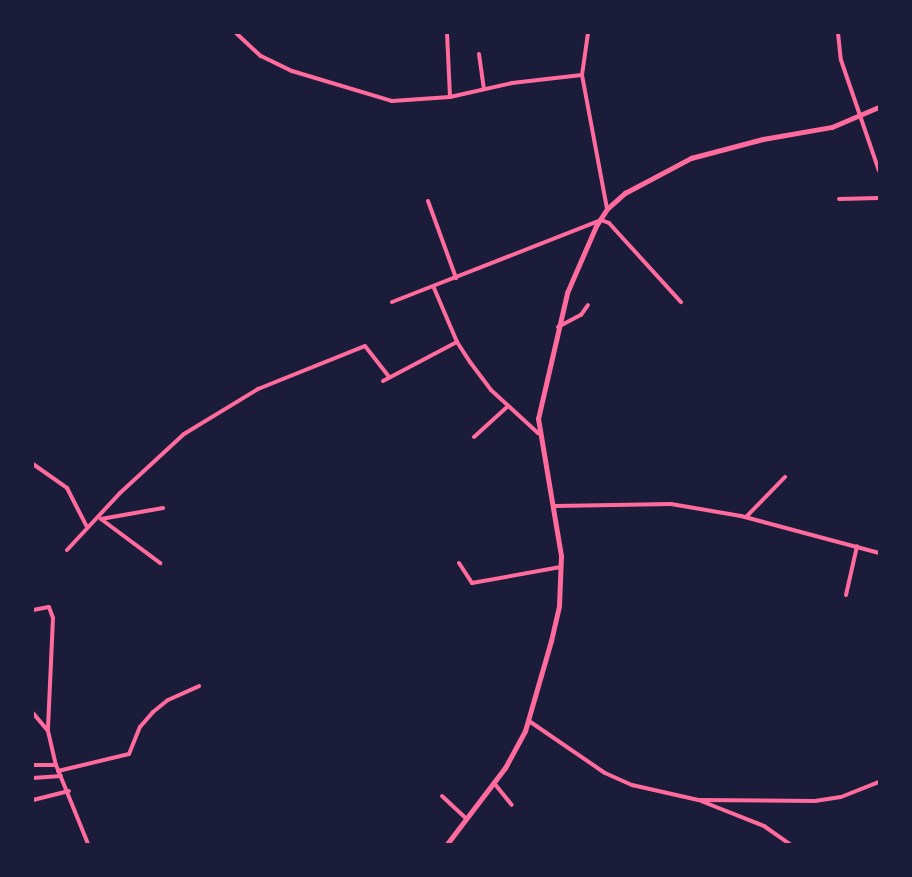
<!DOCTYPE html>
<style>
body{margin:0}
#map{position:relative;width:912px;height:877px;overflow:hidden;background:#1b1b3a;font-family:Raleway,sans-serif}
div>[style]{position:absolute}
.minor>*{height:4px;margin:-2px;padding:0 2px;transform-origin:2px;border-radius:2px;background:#ff6b9d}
.tertiary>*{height:4.5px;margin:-2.25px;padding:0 2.25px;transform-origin:2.25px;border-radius:2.25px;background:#ff6b9d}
span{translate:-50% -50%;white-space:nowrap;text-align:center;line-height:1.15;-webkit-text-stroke:4.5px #1b1b3a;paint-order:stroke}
.frame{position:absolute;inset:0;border:34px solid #1b1b3a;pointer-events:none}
</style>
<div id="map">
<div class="minor">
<i style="left:236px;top:33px;width:34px;rotate:43deg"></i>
<i style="left:261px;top:56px;width:34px;rotate:26deg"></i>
<i style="left:292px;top:71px;width:104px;rotate:16.7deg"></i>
<i style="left:392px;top:101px;width:58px;rotate:-3.9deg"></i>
<i style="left:450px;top:97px;width:64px;rotate:-12.7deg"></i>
<i style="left:512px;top:83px;width:70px;rotate:-6.5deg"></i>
<i style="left:447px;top:33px;width:64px;rotate:87.3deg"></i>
<i style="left:588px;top:33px;width:42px;rotate:98.1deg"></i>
<i style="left:582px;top:75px;width:136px;rotate:79.4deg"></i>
<i style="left:838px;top:33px;width:27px;rotate:84deg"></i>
<i style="left:841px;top:60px;width:117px;rotate:71.1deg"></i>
<i style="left:479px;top:54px;width:35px;rotate:82deg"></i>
<i style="left:839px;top:199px;width:40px;rotate:-1.4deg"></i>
<i style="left:428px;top:201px;width:82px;rotate:70deg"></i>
<i style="left:434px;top:288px;width:59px;rotate:66.9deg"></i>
<i style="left:457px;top:342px;width:24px;rotate:57deg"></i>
<i style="left:470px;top:362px;width:35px;rotate:53deg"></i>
<i style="left:491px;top:390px;width:64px;rotate:42.5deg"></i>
<i style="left:392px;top:302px;width:225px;rotate:-21.4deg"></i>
<i style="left:601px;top:220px;width:9px;rotate:21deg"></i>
<i style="left:609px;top:223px;width:107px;rotate:47.7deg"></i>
<i style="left:558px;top:327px;width:26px;rotate:-28deg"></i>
<i style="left:581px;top:315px;width:12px;rotate:-55deg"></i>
<i style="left:383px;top:381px;width:84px;rotate:-27.8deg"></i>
<i style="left:474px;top:437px;width:45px;rotate:-42.3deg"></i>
<i style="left:33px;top:464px;width:42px;rotate:35.2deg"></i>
<i style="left:67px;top:488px;width:44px;rotate:62.9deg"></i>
<i style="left:555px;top:506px;width:116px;rotate:-1deg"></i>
<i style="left:671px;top:504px;width:71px;rotate:9.7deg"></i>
<i style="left:741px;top:516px;width:143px;rotate:15deg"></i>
<i style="left:746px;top:517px;width:56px;rotate:-45.7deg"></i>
<i style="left:101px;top:519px;width:74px;rotate:36.7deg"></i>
<i style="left:101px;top:519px;width:63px;rotate:-10.1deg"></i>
<i style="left:67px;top:550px;width:78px;rotate:-47.1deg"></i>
<i style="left:120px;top:493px;width:87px;rotate:-42.7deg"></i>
<i style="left:184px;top:434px;width:87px;rotate:-31.3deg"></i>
<i style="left:258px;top:389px;width:115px;rotate:-21.9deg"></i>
<i style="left:365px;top:346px;width:39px;rotate:52deg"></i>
<i style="left:459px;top:563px;width:24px;rotate:57deg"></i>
<i style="left:472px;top:583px;width:90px;rotate:-10.2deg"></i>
<i style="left:846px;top:595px;width:50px;rotate:-77.3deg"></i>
<i style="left:33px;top:610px;width:16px;rotate:-11deg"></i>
<i style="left:49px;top:607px;width:12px;rotate:70deg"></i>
<i style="left:53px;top:618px;width:112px;rotate:92.6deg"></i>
<i style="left:33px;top:713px;width:23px;rotate:50deg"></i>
<i style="left:48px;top:731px;width:35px;rotate:77deg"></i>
<i style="left:56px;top:765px;width:85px;rotate:67.9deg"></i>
<i style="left:529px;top:721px;width:92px;rotate:34.4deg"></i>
<i style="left:605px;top:773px;width:30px;rotate:24deg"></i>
<i style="left:632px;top:785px;width:68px;rotate:12.8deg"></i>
<i style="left:698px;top:800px;width:117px;rotate:0.5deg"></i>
<i style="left:815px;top:801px;width:26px;rotate:-9deg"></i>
<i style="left:841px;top:797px;width:41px;rotate:-21.5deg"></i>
<i style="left:33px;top:765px;width:23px"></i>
<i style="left:58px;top:771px;width:73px;rotate:-13.5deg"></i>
<i style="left:129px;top:754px;width:29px;rotate:-68deg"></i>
<i style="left:140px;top:727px;width:20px;rotate:-49deg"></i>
<i style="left:153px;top:712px;width:19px;rotate:-39deg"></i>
<i style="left:168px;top:700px;width:34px;rotate:-24deg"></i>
<i style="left:33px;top:778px;width:28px;rotate:-4deg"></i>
<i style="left:494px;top:783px;width:28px;rotate:51deg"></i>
<i style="left:442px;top:796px;width:33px;rotate:43deg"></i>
<i style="left:33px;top:800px;width:37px;rotate:-14deg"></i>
<i style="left:701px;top:801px;width:68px;rotate:21.6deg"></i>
<i style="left:764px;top:826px;width:32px;rotate:35deg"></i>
</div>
<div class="tertiary">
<i style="left:447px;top:844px;width:96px;rotate:-52.7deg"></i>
<i style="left:505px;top:768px;width:42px;rotate:-61.6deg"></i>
<i style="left:525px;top:731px;width:94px;rotate:-73.9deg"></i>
<i style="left:551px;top:641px;width:36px;rotate:-77deg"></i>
<i style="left:559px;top:606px;width:50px;rotate:-87.7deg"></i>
<i style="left:561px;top:556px;width:139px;rotate:-99.5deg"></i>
<i style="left:538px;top:419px;width:129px;rotate:-77deg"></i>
<i style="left:567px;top:293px;width:73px;rotate:-66.6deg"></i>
<i style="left:596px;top:226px;width:20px;rotate:-57deg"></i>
<i style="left:607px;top:209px;width:24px;rotate:-42deg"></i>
<i style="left:625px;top:193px;width:75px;rotate:-27.9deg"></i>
<i style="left:691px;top:158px;width:74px;rotate:-14.8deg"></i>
<i style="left:763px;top:139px;width:70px;rotate:-9.9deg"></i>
<i style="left:832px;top:127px;width:51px;rotate:-23.1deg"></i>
</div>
<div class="frame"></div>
</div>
